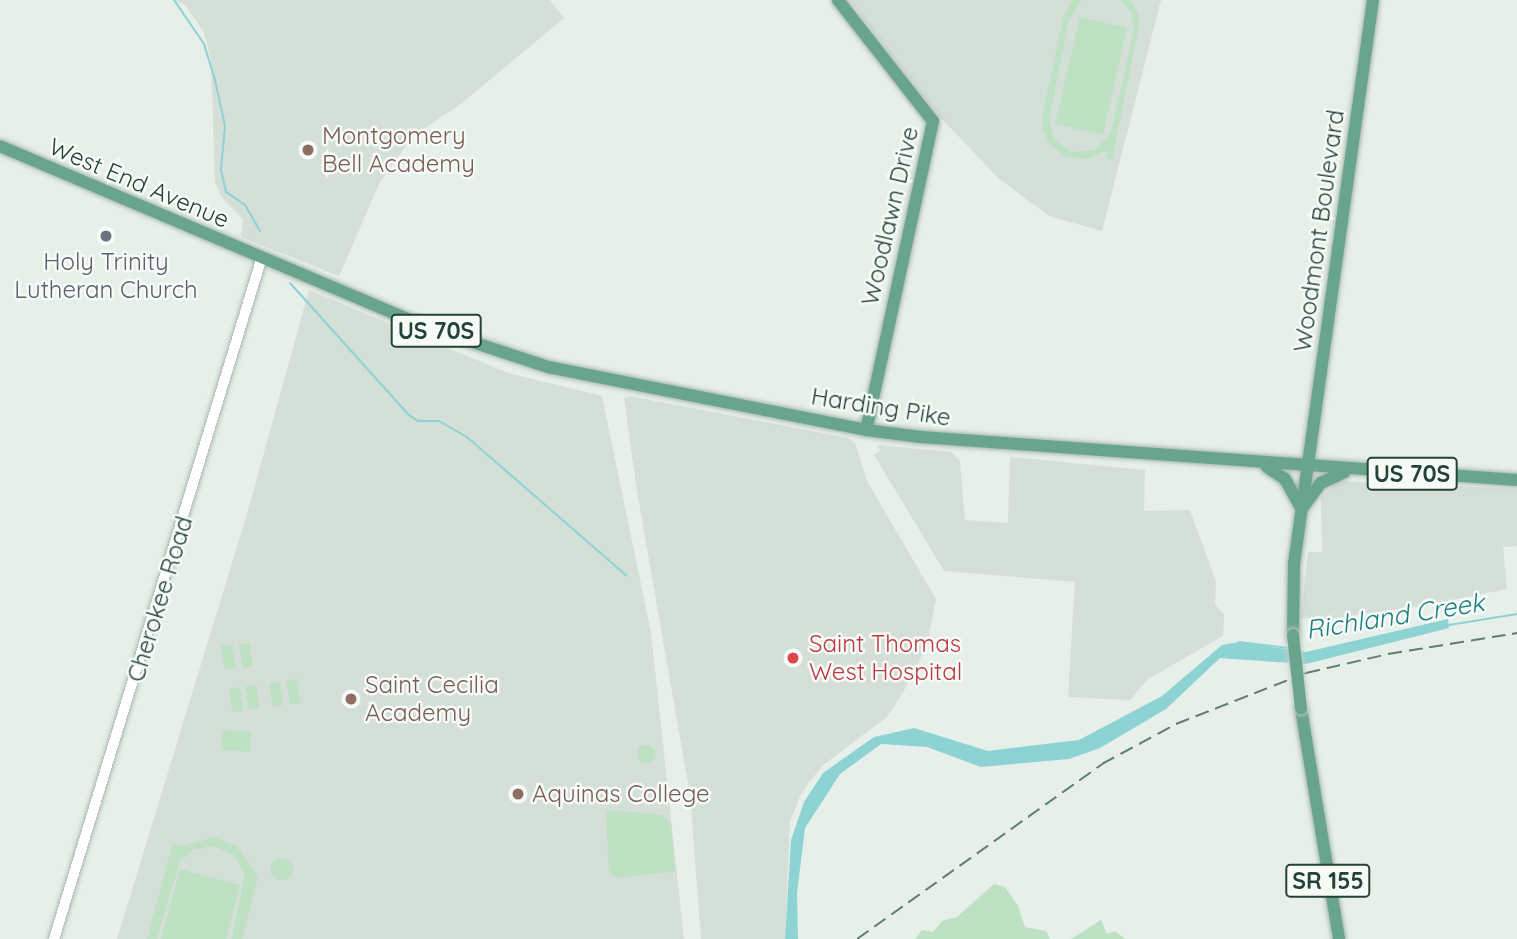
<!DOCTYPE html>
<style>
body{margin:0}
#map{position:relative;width:1517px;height:939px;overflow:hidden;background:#e6efe9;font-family:Quicksand,sans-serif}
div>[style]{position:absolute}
.built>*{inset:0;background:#d4dfd8}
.green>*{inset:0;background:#bee0c3}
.round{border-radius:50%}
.water>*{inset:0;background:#8dd3d4}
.stream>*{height:2px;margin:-1px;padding:0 1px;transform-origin:1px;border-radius:1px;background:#8dd3d4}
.roads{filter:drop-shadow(0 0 2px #a8b8b0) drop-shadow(0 0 2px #a8b8b0)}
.minor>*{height:10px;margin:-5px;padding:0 5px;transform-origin:5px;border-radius:5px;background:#fff}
.major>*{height:12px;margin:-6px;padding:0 6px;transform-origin:6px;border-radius:6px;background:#69a58d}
.rail>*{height:2px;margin-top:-1px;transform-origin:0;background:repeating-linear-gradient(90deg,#5f7d71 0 14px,transparent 0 21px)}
.bridges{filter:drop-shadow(0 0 2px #c2cac7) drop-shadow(0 0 2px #c2cac7)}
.major-bridge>*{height:12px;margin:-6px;padding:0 6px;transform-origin:6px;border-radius:6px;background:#69a58d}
.dots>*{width:19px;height:19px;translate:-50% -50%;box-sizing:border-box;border:4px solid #f7fbf8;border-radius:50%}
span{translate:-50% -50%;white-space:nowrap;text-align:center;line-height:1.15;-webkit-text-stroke:5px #f7fbf8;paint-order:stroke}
.shield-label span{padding:2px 5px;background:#f7fbf8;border:2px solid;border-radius:5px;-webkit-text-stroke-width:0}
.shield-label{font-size:23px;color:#244236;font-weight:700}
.education-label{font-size:24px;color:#785e54}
.left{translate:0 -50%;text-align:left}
.street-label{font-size:24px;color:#244236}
.worship-label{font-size:24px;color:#5b616d}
.health-label{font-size:24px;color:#be3a42}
.water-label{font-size:26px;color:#1b7e80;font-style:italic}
</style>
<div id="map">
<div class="built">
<i style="clip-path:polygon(174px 0,550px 0,564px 18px,462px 103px,413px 136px,380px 182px,339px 276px,241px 237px,243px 219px,222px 198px,215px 182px,211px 61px,204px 32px,185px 5px)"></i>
<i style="clip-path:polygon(849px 0,1161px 0,1102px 231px,1049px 216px,998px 178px,941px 118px)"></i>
<i style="clip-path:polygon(309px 290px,508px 373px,602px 396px,651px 633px,684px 939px,117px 939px,247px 514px)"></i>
<i style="clip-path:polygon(629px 396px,848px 438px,855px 443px,867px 481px,936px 599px,928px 640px,913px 676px,888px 716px,822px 766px,802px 792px,790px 821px,785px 939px,701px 939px,690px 795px,637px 491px,624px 398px)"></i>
<i style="clip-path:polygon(878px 445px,951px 452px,960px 461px,965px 520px,1008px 523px,1010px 457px,1145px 470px,1144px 511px,1190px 510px,1216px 582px,1215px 604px,1224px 615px,1223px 636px,1148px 679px,1130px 700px,1068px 697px,1075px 582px,944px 571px,874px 455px,880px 451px)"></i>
<i style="clip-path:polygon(1338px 481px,1517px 489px,1517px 546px,1503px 547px,1507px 589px,1422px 606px,1327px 619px,1301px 618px,1308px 552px,1322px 552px,1321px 498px)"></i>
</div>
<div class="green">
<i style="clip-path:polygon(1072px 0,1082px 0,1069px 20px,1049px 120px,1054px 139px,1071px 152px,1095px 150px,1111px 133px,1134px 29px,1131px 12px,1121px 0,1131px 0,1140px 19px,1112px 160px,1106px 158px,1107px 150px,1088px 159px,1066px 157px,1051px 146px,1043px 131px,1043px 114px,1063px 18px)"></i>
<i style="clip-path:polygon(1080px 17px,1127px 28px,1103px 135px,1055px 124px)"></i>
<i style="clip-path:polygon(250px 643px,253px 666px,242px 668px,239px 644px)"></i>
<i style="clip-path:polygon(232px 645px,236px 668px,225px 670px,221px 646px)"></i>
<i style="clip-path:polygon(297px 679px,301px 703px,290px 704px,286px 681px)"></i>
<i style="clip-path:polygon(280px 682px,283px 705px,273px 707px,269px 683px)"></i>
<i style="clip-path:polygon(256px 685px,259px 709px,249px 710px,245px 687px)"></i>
<i style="clip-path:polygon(240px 687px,243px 711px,233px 712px,229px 689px)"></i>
<i style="clip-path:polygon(222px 730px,251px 731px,251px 752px,222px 750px)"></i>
<i class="round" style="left:637px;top:745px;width:18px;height:18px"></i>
<i style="clip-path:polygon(606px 810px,663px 815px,671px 824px,675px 871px,617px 878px,609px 873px)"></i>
<i style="clip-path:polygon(213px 837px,237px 846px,258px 877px,242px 939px,232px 939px,245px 874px,235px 856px,212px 846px,193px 850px,180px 861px,157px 939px,147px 939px,173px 843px,183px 846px)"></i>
<i class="round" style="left:271px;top:858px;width:22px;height:22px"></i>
<i style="clip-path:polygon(180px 869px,240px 885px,226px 939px,161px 939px)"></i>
<i style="clip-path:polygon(994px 884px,1005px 887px,1018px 906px,1025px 927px,1046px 931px,1050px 939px,915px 939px,922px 930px,933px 932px,942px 921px,957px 917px)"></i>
<i style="clip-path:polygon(1101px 920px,1107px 934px,1115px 931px,1125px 939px,1071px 939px)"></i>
</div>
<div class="water">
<i style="clip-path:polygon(1448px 619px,1449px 628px,1306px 664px,1220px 658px,1166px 709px,1100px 748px,1069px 759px,981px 767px,927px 747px,881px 744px,840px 774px,805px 828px,797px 893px,798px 939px,785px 939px,791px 840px,804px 802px,823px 773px,874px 737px,914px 728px,988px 751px,1079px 740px,1162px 696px,1222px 645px,1238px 642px,1306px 652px)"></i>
</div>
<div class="stream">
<i style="left:174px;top:0;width:53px;rotate:55.7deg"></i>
<i style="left:204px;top:44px;width:38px;rotate:73deg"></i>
<i style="left:215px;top:80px;width:47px;rotate:77.7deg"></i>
<i style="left:225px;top:126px;width:44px;rotate:95.2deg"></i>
<i style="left:221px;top:170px;width:23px;rotate:77deg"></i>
<i style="left:226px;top:192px;width:23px;rotate:34deg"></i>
<i style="left:245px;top:205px;width:30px;rotate:60deg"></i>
<i style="left:290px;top:283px;width:178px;rotate:48deg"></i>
<i style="left:409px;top:415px;width:11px;rotate:34deg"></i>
<i style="left:418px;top:421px;width:21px"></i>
<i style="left:439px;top:421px;width:32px;rotate:30deg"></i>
<i style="left:467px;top:437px;width:211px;rotate:41deg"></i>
<i style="left:1449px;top:625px;width:69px;rotate:-9.2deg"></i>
<i style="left:1239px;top:642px;width:50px;rotate:6.8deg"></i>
</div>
<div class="roads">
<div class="minor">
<i style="left:54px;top:939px;width:713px;rotate:-73.04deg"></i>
</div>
<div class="major">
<i style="left:838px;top:0;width:154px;rotate:51.9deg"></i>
<i style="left:933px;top:121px;width:316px;rotate:102.2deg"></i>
<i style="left:0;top:146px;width:461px;rotate:23deg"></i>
<i style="left:424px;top:326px;width:131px;rotate:18.3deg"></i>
<i style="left:548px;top:367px;width:324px;rotate:11.2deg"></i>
<i style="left:866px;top:430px;width:55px;rotate:7.3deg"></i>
<i style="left:921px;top:437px;width:598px;rotate:4.13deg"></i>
<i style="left:1267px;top:467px;width:22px;rotate:34deg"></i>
<i style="left:1285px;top:479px;width:33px;rotate:61deg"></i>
<i style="left:1304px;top:506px;width:29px;rotate:-54deg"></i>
<i style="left:1321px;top:483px;width:26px;rotate:-25deg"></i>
<i style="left:1293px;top:635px;width:71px;rotate:-89.2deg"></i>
<i style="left:1294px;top:564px;width:570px;rotate:-82.03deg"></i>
<i style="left:1301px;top:709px;width:233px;rotate:80.6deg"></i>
</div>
</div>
<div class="rail">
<i style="left:857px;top:939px;width:301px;rotate:-35.5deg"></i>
<i style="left:1102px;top:764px;width:84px;rotate:-28.4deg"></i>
<i style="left:1176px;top:724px;width:140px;rotate:-21.4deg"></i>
<i style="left:1306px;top:673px;width:84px;rotate:-13deg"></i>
<i style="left:1388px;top:654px;width:131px;rotate:-9.2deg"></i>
</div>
<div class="bridges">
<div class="major-bridge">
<i style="left:1293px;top:635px;width:74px;rotate:83.8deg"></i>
</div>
</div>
<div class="dots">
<i style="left:308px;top:150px;background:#8d6e63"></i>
<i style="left:106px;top:236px;background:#6b7280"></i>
<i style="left:793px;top:658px;background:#e0444e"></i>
<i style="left:351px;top:699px;background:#8d6e63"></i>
<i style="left:518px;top:794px;background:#8d6e63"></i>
</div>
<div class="shield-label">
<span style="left:436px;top:331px">US 70S</span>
<span style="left:1412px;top:474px">US 70S</span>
<span style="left:1328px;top:881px">SR 155</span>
</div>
<div class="education-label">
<span class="left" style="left:322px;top:150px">Montgomery<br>Bell Academy</span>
<span class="left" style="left:365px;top:699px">Saint Cecilia<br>Academy</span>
<span class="left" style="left:532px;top:794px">Aquinas College</span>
</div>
<div class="street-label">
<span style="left:139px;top:183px;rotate:23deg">West End Avenue</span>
<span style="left:890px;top:216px;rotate:-77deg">Woodlawn Drive</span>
<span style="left:1319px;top:231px;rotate:-82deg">Woodmont Boulevard</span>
<span style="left:881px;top:407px;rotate:9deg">Harding Pike</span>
<span style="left:160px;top:599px;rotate:-73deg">Cherokee Road</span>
</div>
<div class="worship-label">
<span style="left:106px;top:276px">Holy Trinity<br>Lutheran Church</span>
</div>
<div class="health-label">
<span class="left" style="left:809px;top:658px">Saint Thomas<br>West Hospital</span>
</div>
<div class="water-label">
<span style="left:1395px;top:616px;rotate:-9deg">Richland Creek</span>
</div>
</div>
